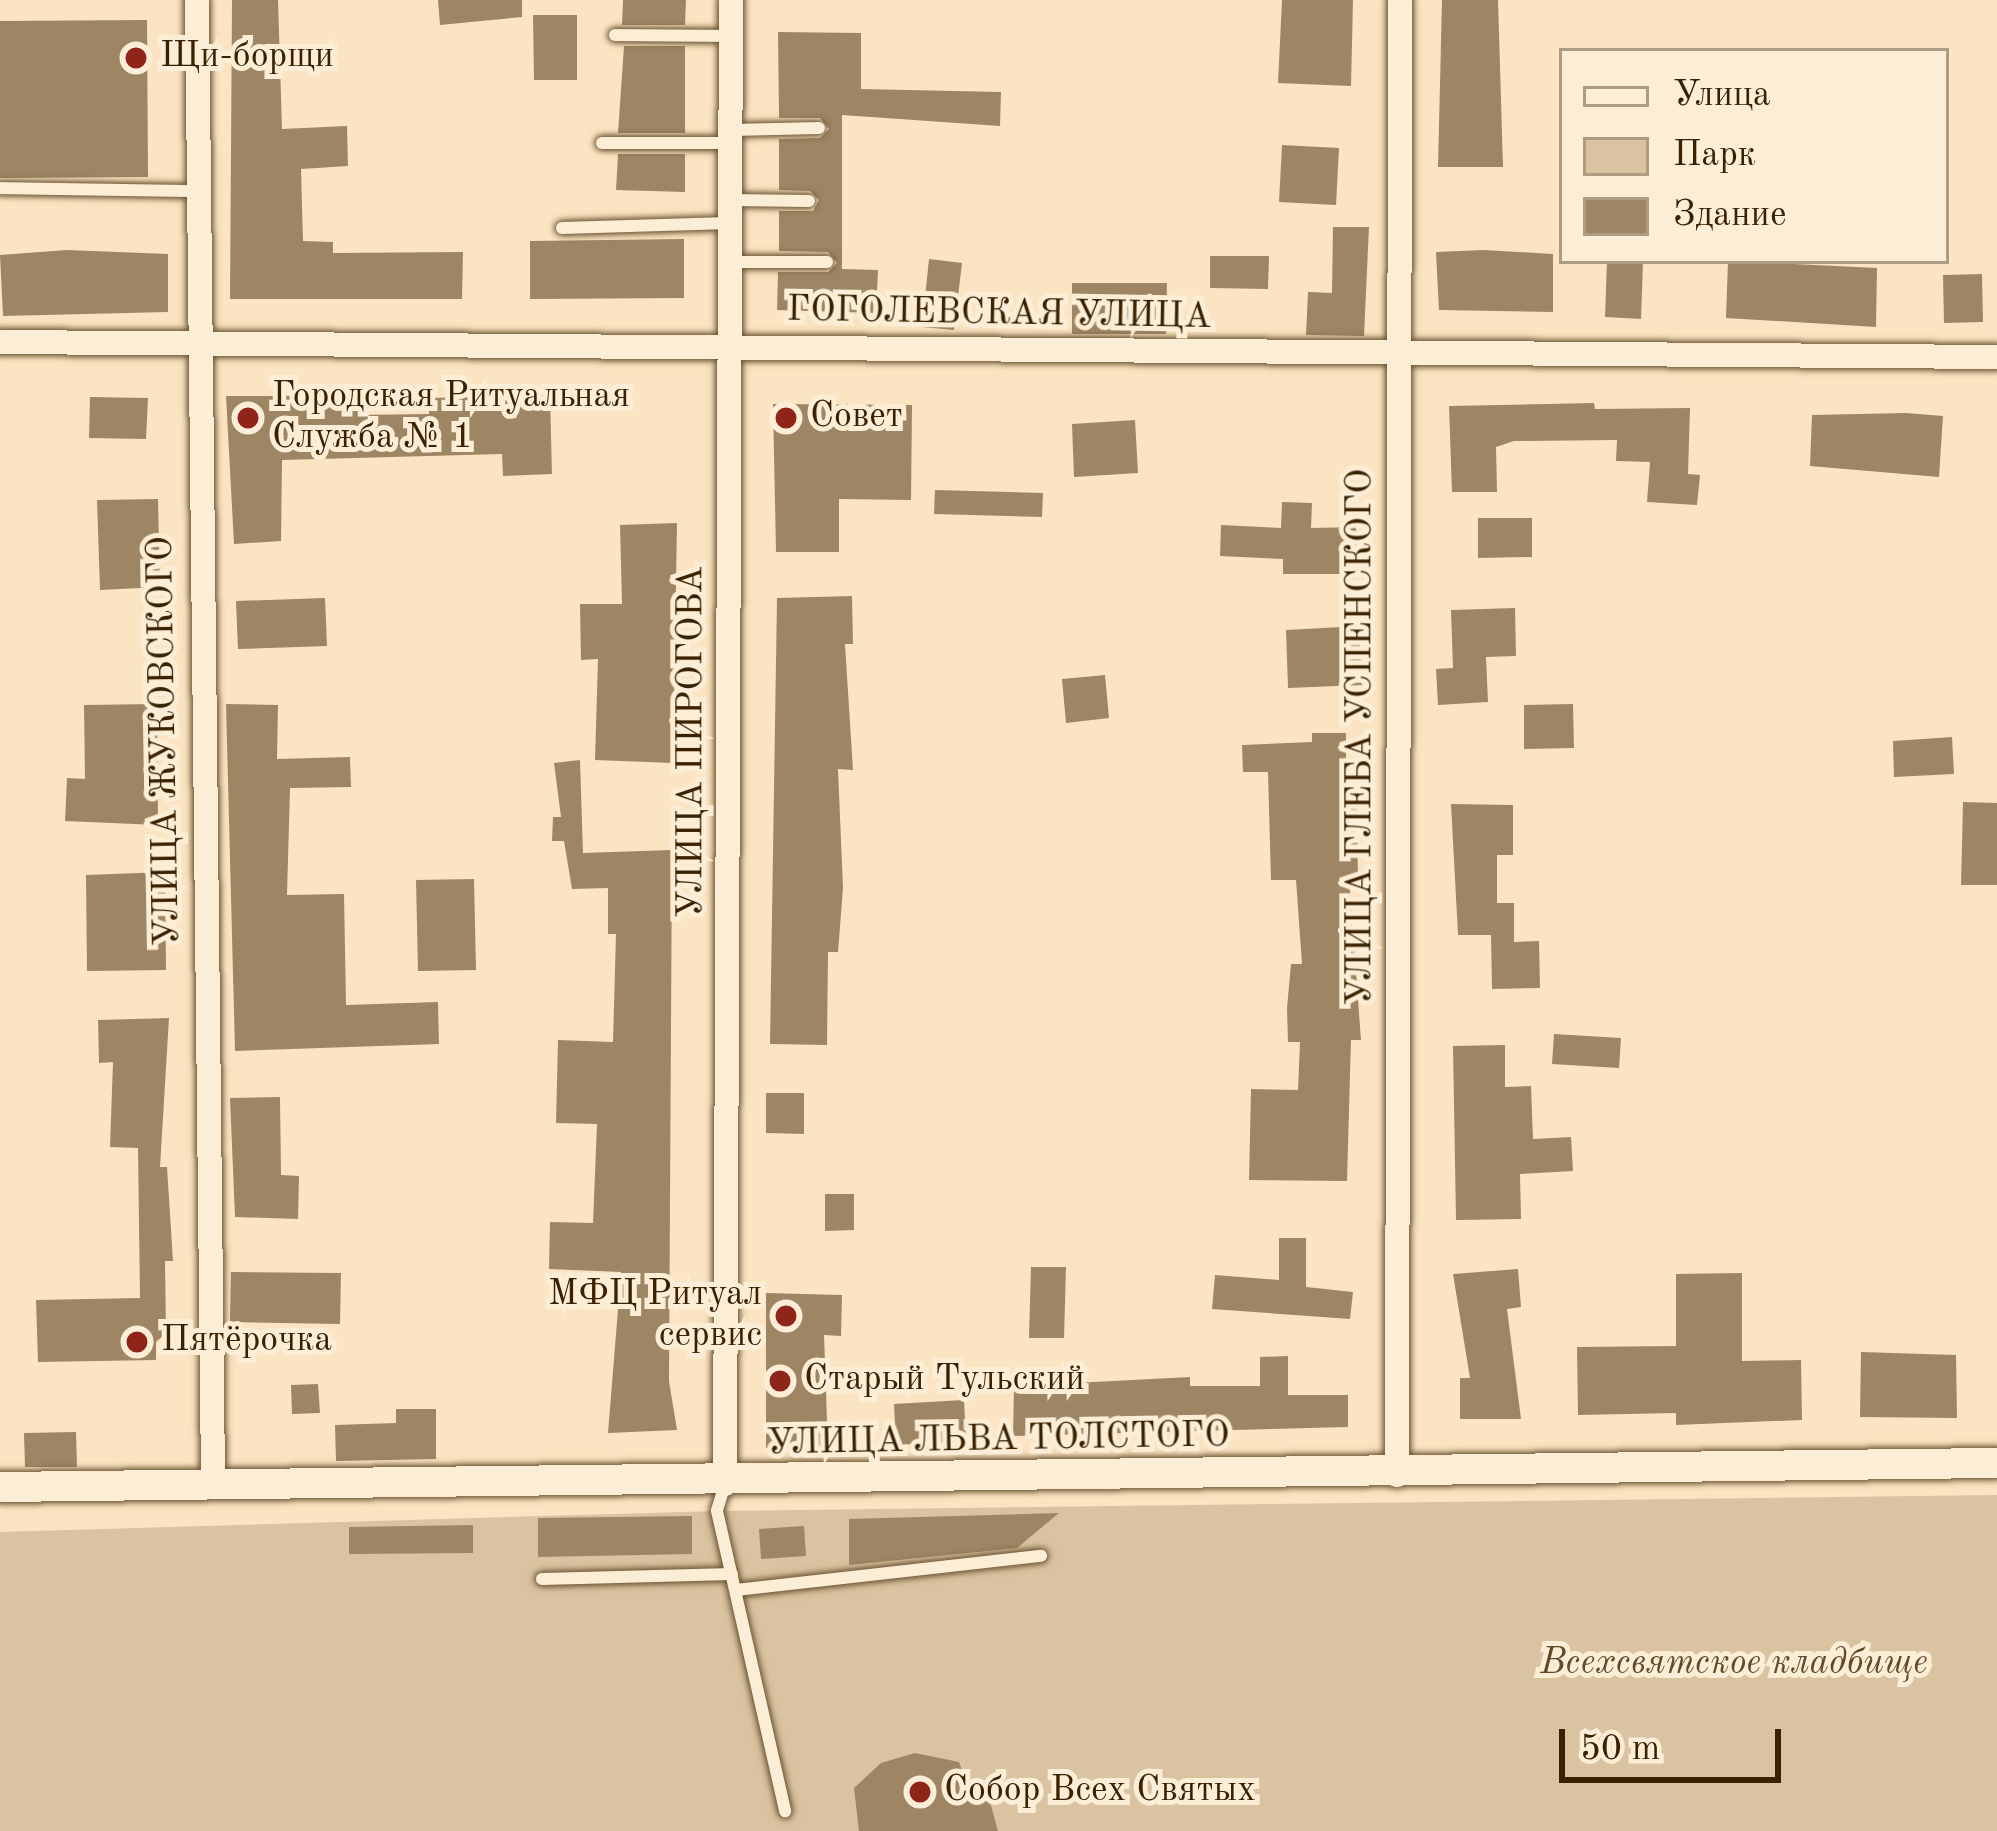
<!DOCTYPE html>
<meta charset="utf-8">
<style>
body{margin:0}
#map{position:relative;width:1997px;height:1831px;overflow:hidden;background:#fbe4c1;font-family:"Old Standard TT",serif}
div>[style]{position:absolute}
.green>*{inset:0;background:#dac3a0}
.building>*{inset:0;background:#9e8664}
.roads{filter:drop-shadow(0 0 3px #6a5230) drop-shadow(0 0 3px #6a5230)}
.service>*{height:12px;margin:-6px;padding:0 6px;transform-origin:6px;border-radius:6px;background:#fcedd7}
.minor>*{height:24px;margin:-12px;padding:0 12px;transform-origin:12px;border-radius:12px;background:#fcedd7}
.tertiary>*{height:30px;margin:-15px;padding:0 15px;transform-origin:15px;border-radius:15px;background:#fcedd7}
.dots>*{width:33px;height:33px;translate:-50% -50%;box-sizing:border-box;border:6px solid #fcedd7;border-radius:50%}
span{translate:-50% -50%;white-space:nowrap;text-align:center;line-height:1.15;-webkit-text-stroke:10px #fcedd7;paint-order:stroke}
.poi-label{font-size:36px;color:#3a2100}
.left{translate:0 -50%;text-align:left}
.right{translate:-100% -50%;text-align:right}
.street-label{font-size:36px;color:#3a2100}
.park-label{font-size:36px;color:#624a28;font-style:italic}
.legend{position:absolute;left:1559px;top:48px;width:390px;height:216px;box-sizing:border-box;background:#fcedd7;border:3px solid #ae9b81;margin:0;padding:15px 21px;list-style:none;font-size:36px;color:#3a2100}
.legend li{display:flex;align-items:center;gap:24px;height:60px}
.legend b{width:60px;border:3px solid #ae9b81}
.scale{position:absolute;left:1559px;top:1729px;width:222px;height:54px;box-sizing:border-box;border:6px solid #3a2100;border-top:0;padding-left:15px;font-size:36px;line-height:42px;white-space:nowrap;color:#3a2100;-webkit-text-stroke:9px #fcedd7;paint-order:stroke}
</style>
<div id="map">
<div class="green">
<i style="clip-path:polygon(1997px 1495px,1997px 1831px,0 1831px,0 1532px,717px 1511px)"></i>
</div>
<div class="building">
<i style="clip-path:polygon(232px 0,278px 0,282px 129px,347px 126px,348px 166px,301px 169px,303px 241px,333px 242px,333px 253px,463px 252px,462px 299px,230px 299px)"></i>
<i style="clip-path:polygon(438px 0,522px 0,522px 17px,440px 25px)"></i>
<i style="clip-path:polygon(623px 0,686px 0,685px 25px,622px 25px)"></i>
<i style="clip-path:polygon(1282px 0,1353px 0,1351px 86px,1278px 83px)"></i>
<i style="clip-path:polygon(1442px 0,1498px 0,1503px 167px,1438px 167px)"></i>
<i style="clip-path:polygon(533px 15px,577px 15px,577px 80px,534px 80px)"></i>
<i style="clip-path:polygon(147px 20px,148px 177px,0 178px,0 21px)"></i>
<i style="clip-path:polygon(778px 32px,861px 33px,861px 89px,1001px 92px,1000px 126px,842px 115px,842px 269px,878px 270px,876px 313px,777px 310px,778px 272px,828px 272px,837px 263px,828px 252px,779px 251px,779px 211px,813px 211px,819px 200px,810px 191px,779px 190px,779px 139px,820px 138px,829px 129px,820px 118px,779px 118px)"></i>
<i style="clip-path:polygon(624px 46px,685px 46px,685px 133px,618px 133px)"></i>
<i style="clip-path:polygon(1282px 145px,1339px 148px,1336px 205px,1279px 202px)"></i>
<i style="clip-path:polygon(618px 154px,685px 154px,685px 192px,616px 190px)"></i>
<i style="clip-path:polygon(1333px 227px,1369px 227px,1364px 336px,1306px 335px,1308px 292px,1332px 293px)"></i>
<i style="clip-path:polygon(684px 239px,684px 298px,530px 299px,530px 241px)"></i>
<i style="clip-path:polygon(67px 250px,168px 254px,168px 312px,3px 316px,0 255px)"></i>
<i style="clip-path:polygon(1484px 250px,1553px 254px,1553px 312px,1439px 310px,1436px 252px)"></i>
<i style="clip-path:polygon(1210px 256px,1269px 256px,1268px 289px,1210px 288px)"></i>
<i style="clip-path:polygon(929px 259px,962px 263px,954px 330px,922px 327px)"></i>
<i style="clip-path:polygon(1607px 261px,1643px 261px,1641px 319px,1605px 317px)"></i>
<i style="clip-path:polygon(1728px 261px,1877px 268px,1876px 327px,1726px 318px)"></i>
<i style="clip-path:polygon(1982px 274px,1983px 322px,1944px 323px,1943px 275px)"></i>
<i style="clip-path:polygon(1072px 283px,1167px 283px,1166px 334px,1072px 334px)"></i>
<i style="clip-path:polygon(550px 395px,552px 474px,503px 476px,502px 454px,282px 460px,281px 541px,234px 544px,226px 396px,358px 396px,358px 415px,429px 414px,429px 398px)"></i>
<i style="clip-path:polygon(90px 397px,148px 398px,146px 439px,89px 438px)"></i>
<i style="clip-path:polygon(1594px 403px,1595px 409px,1690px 408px,1688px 474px,1700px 475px,1697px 505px,1647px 502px,1650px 462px,1616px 461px,1617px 440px,1514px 441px,1496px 447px,1497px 492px,1452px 492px,1449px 406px)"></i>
<i style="clip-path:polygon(773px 404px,912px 405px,911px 500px,839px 499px,839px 552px,776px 552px)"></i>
<i style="clip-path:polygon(1906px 413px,1943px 416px,1939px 477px,1810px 466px,1812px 415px)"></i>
<i style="clip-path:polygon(1135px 420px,1138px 473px,1074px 477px,1072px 424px)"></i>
<i style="clip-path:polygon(935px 490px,1043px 493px,1042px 517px,934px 514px)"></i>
<i style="clip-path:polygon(158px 499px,160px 587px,100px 590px,97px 500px)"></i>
<i style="clip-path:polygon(1282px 502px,1312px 503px,1311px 528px,1356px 527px,1357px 574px,1283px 574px,1283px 559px,1220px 556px,1221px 525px,1281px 528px)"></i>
<i style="clip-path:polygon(1478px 518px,1532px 518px,1532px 557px,1478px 558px)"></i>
<i style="clip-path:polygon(677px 523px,673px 763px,595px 760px,598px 659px,581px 660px,580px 604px,622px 604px,620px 525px)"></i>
<i style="clip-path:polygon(852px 596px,853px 644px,845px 644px,853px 770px,838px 769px,843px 888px,838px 952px,828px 952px,827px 1045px,770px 1044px,777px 598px)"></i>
<i style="clip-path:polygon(325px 598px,327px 646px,238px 649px,236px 601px)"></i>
<i style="clip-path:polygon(1515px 608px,1516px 656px,1486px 657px,1488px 702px,1438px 705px,1436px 669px,1453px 668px,1451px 610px)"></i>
<i style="clip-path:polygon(1359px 626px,1362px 685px,1288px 688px,1286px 630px)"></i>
<i style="clip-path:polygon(1105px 675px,1109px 718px,1066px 723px,1062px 679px)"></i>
<i style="clip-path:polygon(157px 704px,158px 825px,65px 821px,67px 778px,85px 779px,84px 705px)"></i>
<i style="clip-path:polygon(226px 704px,278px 705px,277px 759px,350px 757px,351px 787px,290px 788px,287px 895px,344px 894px,346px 1005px,438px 1002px,439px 1044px,235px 1051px)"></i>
<i style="clip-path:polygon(1573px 704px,1574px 748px,1524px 749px,1524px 705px)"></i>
<i style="clip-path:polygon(1312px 733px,1346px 733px,1346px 781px,1356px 781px,1358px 878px,1349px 878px,1361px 1040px,1351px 1040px,1347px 1181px,1249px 1180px,1251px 1089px,1298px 1090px,1300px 1042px,1288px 1042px,1287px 1008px,1291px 964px,1302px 964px,1296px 880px,1271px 880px,1268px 772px,1243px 772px,1242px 745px,1312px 742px)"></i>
<i style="clip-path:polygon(1952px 737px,1954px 774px,1894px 777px,1893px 741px)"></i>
<i style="clip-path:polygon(580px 760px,583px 853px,672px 850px,669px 1381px,677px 1430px,608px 1433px,621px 1272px,549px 1269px,550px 1222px,593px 1223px,597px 1124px,556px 1123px,558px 1040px,613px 1042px,616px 934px,608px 934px,608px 888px,572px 889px,564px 841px,552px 841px,553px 817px,561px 817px,554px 763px)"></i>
<i style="clip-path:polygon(1963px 802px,1997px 803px,1997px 885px,1961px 885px)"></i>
<i style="clip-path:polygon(1451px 804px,1513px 805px,1513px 855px,1497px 855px,1497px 903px,1514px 903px,1514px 942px,1539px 941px,1540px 988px,1492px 989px,1491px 935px,1458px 935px)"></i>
<i style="clip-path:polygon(165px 872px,166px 970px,87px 971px,86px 875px)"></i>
<i style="clip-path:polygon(474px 879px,476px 970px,418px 971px,416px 880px)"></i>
<i style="clip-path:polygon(169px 1018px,160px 1167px,167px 1167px,173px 1261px,165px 1261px,166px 1333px,156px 1342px,156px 1360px,38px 1362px,36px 1300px,140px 1298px,138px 1148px,110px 1147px,113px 1062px,99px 1063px,98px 1020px)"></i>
<i style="clip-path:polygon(1554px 1034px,1621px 1038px,1619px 1068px,1552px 1064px)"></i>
<i style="clip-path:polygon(1505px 1045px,1505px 1087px,1531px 1086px,1533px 1139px,1571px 1137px,1573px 1171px,1520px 1174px,1521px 1219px,1456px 1220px,1453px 1046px)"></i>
<i style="clip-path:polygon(766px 1093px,804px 1093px,804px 1134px,766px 1133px)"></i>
<i style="clip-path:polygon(280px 1097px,281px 1175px,299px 1176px,298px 1219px,235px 1217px,230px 1098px)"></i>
<i style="clip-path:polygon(825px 1194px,854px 1194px,854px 1230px,825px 1231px)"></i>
<i style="clip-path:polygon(1279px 1238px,1306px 1238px,1306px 1287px,1353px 1292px,1350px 1319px,1212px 1309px,1215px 1275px,1279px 1280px)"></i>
<i style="clip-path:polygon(1031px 1267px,1066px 1267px,1064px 1338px,1029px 1338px)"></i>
<i style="clip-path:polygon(1518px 1269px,1521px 1307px,1507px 1309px,1521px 1419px,1460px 1419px,1460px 1378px,1470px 1378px,1453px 1274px)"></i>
<i style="clip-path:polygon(231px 1272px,341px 1273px,340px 1324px,230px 1322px)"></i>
<i style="clip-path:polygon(1742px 1273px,1742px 1361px,1801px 1360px,1802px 1420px,1676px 1425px,1676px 1413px,1578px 1415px,1577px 1347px,1676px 1346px,1676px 1274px)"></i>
<i style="clip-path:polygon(766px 1293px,842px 1295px,841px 1336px,824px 1335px,828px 1449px,766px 1448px)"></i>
<i style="clip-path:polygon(1861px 1352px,1956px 1355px,1957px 1418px,1860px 1417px)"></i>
<i style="clip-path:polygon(1288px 1356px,1288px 1395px,1348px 1395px,1348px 1427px,1013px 1436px,1014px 1386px,1190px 1377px,1190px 1386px,1260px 1386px,1260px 1357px)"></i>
<i style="clip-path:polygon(318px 1384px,320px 1413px,292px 1414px,291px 1385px)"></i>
<i style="clip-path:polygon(964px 1400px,966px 1441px,896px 1445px,894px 1404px)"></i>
<i style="clip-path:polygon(396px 1409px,436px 1409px,436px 1459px,336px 1461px,335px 1425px,396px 1423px)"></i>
<i style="clip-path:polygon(76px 1432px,77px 1467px,25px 1467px,24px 1433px)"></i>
<i style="clip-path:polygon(1059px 1513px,1017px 1548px,849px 1565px,849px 1519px)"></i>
<i style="clip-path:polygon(692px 1516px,692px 1554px,538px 1557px,538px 1518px)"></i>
<i style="clip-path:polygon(473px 1525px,473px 1553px,349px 1554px,349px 1527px)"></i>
<i style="clip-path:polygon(804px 1526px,806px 1556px,761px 1559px,759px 1529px)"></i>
<i style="clip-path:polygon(915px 1753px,959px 1762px,964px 1776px,987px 1791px,998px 1831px,859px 1831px,854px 1788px,881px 1763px)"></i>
</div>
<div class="roads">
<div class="service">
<i style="left:615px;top:35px;width:115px;rotate:0.5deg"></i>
<i style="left:731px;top:130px;width:88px;rotate:-1.3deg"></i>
<i style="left:602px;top:143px;width:128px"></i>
<i style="left:0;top:188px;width:197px;rotate:0.9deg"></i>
<i style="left:731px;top:200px;width:78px;rotate:0.7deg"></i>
<i style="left:562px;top:228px;width:167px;rotate:-1.7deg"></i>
<i style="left:731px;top:262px;width:96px"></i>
<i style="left:725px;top:1484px;width:28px;rotate:107deg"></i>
<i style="left:717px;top:1511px;width:308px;rotate:77.2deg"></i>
<i style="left:542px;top:1579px;width:190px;rotate:-1.5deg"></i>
<i style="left:736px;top:1590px;width:307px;rotate:-6.4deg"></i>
</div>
<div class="minor">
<i style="left:197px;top:0;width:1482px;rotate:89.38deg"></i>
<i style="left:0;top:342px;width:1997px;rotate:0.43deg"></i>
<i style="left:1397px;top:1475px;width:1475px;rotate:-89.88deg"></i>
<i style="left:725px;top:1484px;width:1484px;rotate:-89.77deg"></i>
</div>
<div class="tertiary">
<i style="left:0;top:1487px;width:1997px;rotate:-0.69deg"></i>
</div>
</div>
<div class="dots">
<i style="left:136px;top:58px;background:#8f2418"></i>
<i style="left:248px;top:418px;background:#8f2418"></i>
<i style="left:786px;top:418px;background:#8f2418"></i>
<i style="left:786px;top:1316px;background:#8f2418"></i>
<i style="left:137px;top:1342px;background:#8f2418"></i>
<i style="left:780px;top:1381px;background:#8f2418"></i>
<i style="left:920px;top:1792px;background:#8f2418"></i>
</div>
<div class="poi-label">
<span class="left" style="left:160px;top:58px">Щи-борщи</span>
<span class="left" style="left:272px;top:418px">Городская Ритуальная<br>Служба № 1</span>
<span class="left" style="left:810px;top:418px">Совет</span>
<span class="right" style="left:762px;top:1316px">МФЦ Ритуал<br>cервис</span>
<span class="left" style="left:161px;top:1342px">Пятёрочка</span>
<span class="left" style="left:804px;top:1381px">Старый Тульский</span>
<span class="left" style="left:944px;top:1792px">Собор Всех Святых</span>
</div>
<div class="street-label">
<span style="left:999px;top:315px;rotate:1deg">ГОГОЛЕВСКАЯ УЛИЦА</span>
<span style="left:1362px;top:737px;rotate:-90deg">УЛИЦА ГЛЕБА УСПЕНСКОГО</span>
<span style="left:166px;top:741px;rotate:-91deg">УЛИЦА ЖУКОВСКОГО</span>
<span style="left:693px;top:742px;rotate:-90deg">УЛИЦА ПИРОГОВА</span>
<span style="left:998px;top:1441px;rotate:-1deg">УЛИЦА ЛЬВА ТОЛСТОГО</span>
</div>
<div class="park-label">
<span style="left:1734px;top:1665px">Всехсвятское кладбище</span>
</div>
<ul class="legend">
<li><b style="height:15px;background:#fcedd7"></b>Улица</li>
<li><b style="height:33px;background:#dac3a0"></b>Парк</li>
<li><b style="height:33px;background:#9e8664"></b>Здание</li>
</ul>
<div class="scale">50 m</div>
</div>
